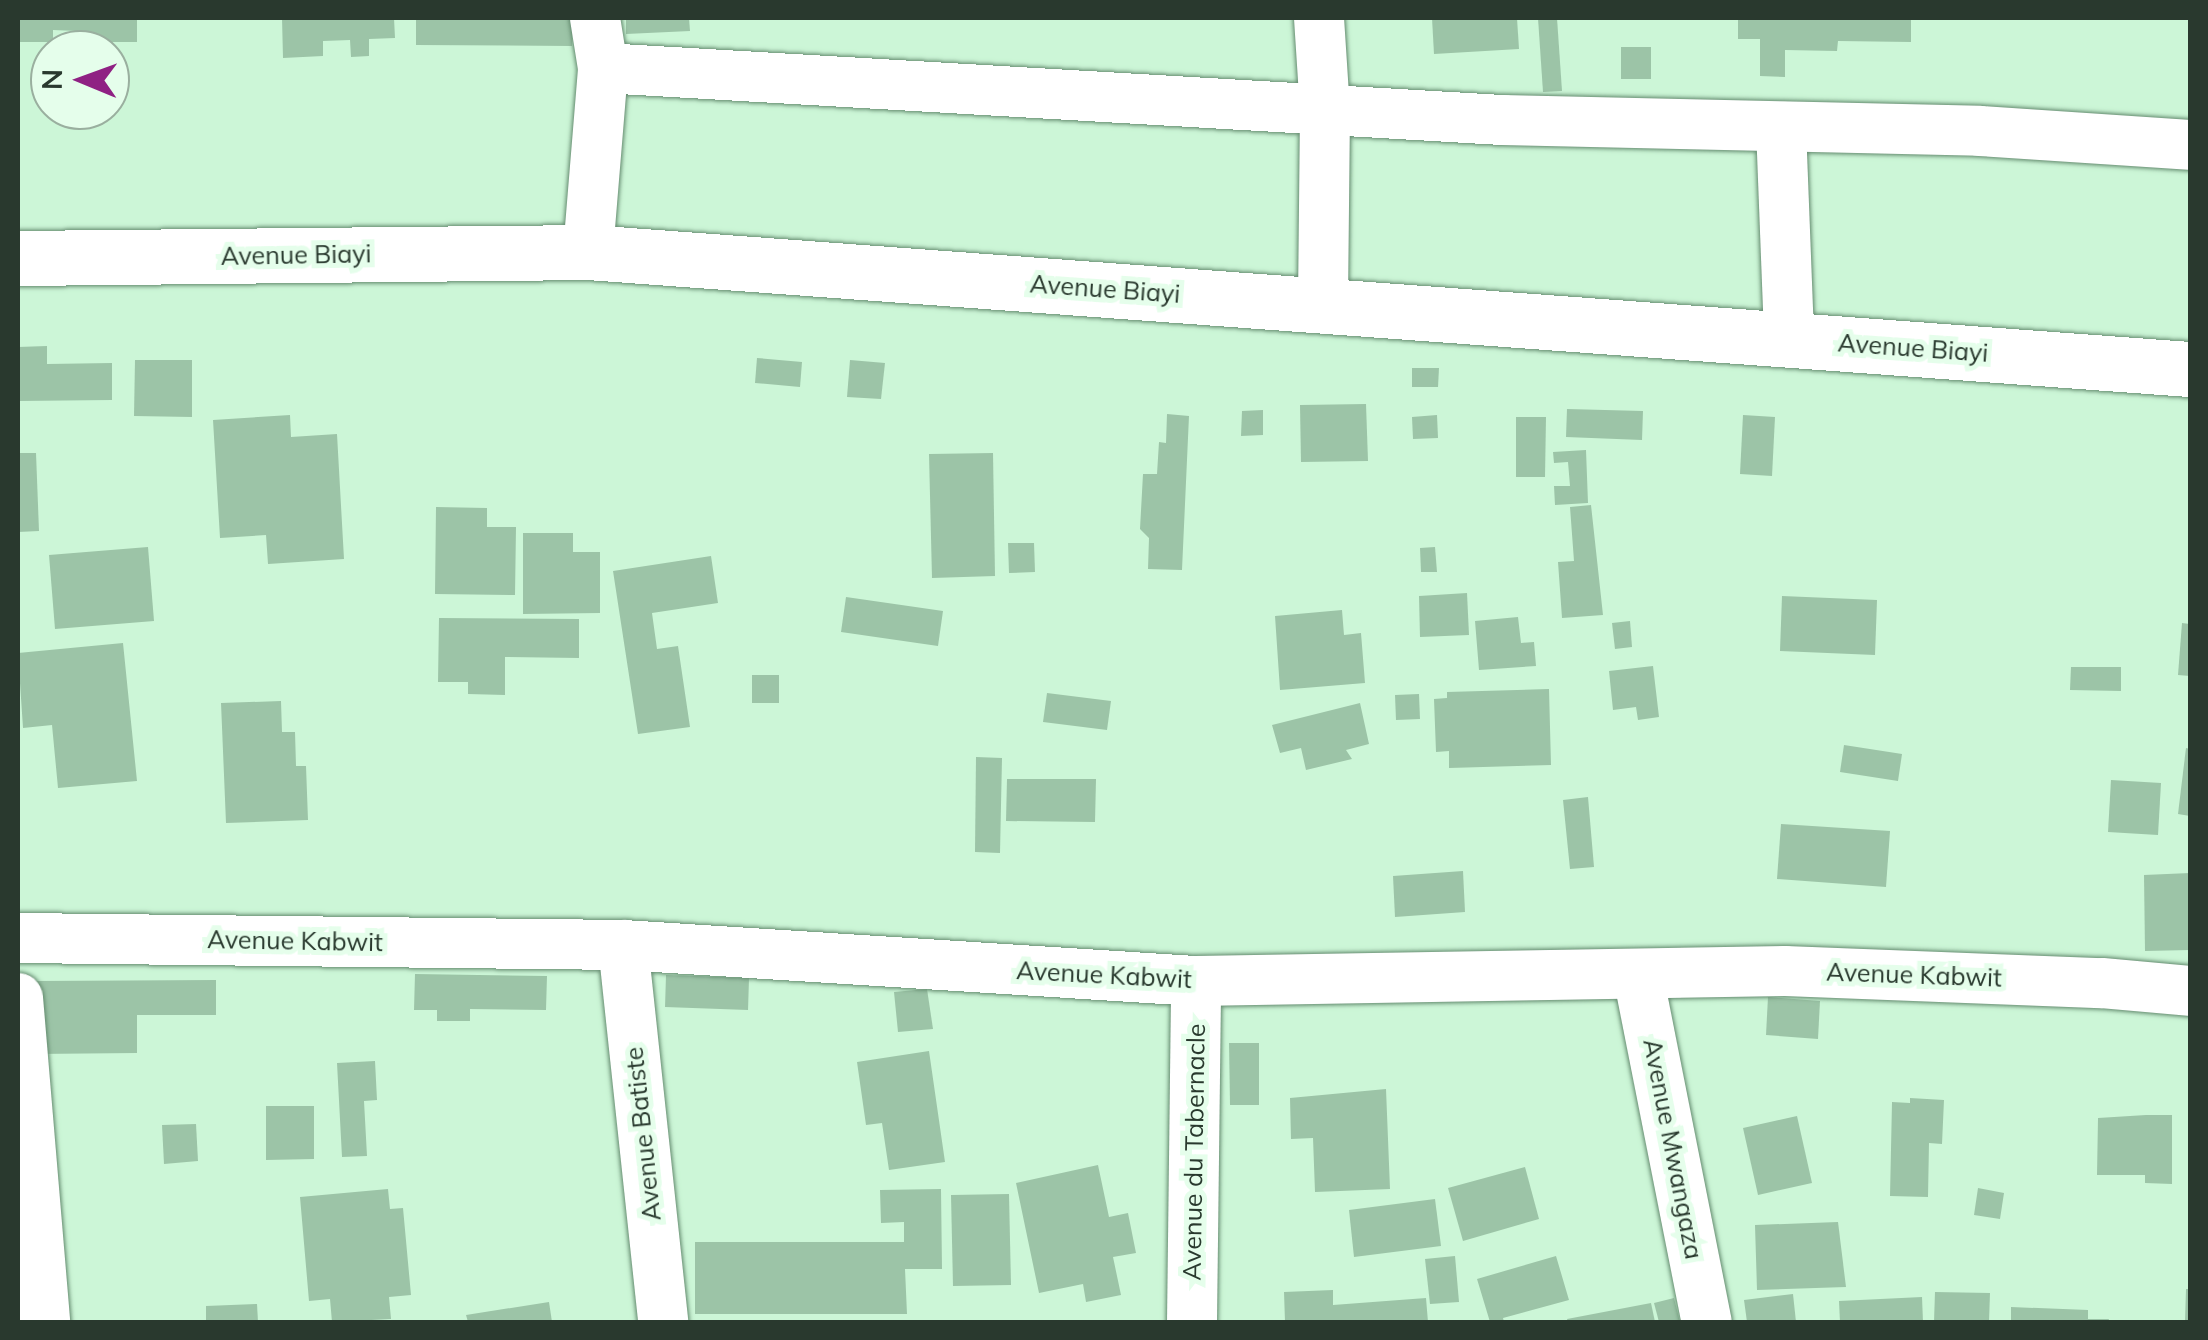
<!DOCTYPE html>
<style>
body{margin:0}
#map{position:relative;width:2208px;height:1340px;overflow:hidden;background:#ccf6d7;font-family:Mulish,sans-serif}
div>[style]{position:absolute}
.building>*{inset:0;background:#9cc4a7}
.roads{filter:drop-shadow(0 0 2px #658c70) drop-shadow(0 0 2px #658c70)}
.minor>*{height:50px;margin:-25px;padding:0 25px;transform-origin:25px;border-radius:25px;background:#fff}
.tertiary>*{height:55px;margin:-27.5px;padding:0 27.5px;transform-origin:27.5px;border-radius:27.5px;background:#fff}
span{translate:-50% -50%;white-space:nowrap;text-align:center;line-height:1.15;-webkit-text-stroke:10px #e5feeb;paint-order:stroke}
.street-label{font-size:25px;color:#29392e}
.frame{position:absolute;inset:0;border:20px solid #29392e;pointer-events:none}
.north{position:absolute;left:30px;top:30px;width:100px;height:100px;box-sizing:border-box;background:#e5feeb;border:2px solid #9aaf9f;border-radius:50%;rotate:271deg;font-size:28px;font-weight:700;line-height:40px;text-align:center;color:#29392e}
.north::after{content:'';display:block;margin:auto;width:35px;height:45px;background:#8f2183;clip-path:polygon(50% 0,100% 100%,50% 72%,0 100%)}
</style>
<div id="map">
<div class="building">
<i style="clip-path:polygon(18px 18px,137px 18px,137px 42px,77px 42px,77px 31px,53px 30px,53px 42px,18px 42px)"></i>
<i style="clip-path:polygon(282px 18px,394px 18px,395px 38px,369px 39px,369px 56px,351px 57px,350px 40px,323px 41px,323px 56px,283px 58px)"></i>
<i style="clip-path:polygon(416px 18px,573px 18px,572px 46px,416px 45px)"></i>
<i style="clip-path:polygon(626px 18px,689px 18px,690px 31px,626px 34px)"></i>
<i style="clip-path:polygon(1432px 18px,1517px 18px,1519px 49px,1434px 54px)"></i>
<i style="clip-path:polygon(1538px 18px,1557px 18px,1562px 91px,1543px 92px)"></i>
<i style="clip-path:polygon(1738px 18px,1911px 18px,1911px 42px,1838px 41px,1837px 51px,1785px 50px,1785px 77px,1760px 76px,1760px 39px,1738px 39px)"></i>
<i style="clip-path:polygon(1621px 47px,1651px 47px,1651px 79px,1621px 79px)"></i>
<i style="clip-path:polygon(47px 346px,47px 364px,112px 363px,112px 400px,18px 401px,18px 347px)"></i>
<i style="clip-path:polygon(757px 358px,802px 362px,800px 387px,755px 383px)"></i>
<i style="clip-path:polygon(135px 360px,192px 360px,192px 417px,134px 416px)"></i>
<i style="clip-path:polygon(850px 360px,885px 363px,881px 399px,847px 397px)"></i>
<i style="clip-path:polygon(1412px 368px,1439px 368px,1438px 387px,1412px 387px)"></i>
<i style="clip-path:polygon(1366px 404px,1368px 461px,1301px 462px,1300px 405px)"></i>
<i style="clip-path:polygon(1567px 409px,1643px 411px,1642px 440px,1566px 437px)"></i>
<i style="clip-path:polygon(1263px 410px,1263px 435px,1241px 436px,1242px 411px)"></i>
<i style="clip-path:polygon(1167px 414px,1189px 416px,1182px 570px,1148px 569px,1149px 538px,1140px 529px,1143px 474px,1157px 474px,1159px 442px,1166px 443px)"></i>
<i style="clip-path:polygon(290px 415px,291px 437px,337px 434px,344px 559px,268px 564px,266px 535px,220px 538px,213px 420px)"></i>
<i style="clip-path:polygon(1437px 415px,1438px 438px,1413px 439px,1412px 417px)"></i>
<i style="clip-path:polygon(1743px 415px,1775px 417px,1772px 476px,1740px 474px)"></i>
<i style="clip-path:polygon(1516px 417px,1546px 417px,1545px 477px,1516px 477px)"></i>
<i style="clip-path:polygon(1586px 450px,1588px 503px,1555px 505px,1554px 486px,1570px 486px,1568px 462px,1554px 463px,1553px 452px)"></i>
<i style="clip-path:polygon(18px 453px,36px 453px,39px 531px,18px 532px)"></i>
<i style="clip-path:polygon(993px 453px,995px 576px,932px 578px,929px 454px)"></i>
<i style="clip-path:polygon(1591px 505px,1603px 615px,1562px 618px,1558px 562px,1574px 561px,1570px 507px)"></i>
<i style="clip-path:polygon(436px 507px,487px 508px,487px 527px,516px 527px,515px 595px,435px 594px)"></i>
<i style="clip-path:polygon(523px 533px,573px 533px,573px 552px,600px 552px,600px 613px,523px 614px)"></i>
<i style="clip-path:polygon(1008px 543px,1034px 543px,1035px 572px,1009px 573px)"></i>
<i style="clip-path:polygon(148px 547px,154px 621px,55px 629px,49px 555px)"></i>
<i style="clip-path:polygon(1435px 547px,1437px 572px,1421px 572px,1420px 548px)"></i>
<i style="clip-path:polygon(711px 556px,718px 603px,652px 613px,657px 649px,678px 646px,690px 727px,638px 734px,613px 571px)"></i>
<i style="clip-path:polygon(1467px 593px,1469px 635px,1420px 637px,1419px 596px)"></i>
<i style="clip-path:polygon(1782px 596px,1877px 600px,1875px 655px,1780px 651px)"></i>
<i style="clip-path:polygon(846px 597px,943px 611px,938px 646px,841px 632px)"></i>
<i style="clip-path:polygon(1342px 610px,1344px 635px,1361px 633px,1365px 683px,1280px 690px,1275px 616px)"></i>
<i style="clip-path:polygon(1518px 617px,1521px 643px,1534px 642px,1536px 666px,1479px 670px,1475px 621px)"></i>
<i style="clip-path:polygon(439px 618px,579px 619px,579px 658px,505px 657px,505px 695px,468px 694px,468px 682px,438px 682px)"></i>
<i style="clip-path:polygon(1630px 621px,1632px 647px,1615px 649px,1612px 623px)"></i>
<i style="clip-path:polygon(2182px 623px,2190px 624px,2190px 676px,2178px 675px)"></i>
<i style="clip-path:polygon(123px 643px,137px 781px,58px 788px,52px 725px,23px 728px,18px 653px)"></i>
<i style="clip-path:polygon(1653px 666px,1659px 717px,1638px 720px,1636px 707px,1613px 710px,1609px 671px)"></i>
<i style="clip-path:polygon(2071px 667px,2121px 667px,2121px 691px,2070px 690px)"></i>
<i style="clip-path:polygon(752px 675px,779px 675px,779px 703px,752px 703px)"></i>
<i style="clip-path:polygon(1549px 689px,1551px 765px,1449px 768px,1449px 751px,1436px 752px,1434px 699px,1447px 698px,1447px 692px)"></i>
<i style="clip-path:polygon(1047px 693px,1111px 701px,1107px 730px,1043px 722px)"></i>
<i style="clip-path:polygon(1419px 694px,1420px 719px,1396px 720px,1395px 695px)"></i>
<i style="clip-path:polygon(281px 701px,282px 732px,295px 732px,296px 766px,306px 766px,308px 820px,226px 823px,221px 703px)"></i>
<i style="clip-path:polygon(1360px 703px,1369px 744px,1346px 750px,1352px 759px,1306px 770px,1301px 748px,1280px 753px,1272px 725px)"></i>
<i style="clip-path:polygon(1844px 745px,1902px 754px,1898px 781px,1840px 772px)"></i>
<i style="clip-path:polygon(2186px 748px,2190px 749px,2190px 816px,2178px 814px)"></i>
<i style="clip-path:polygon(976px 757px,1002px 758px,1000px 853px,975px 852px)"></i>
<i style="clip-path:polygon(1007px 779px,1096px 779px,1095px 822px,1006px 821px)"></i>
<i style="clip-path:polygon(2111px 780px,2161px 783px,2158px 835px,2108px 832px)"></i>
<i style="clip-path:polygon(1588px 797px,1594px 867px,1570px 869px,1563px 800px)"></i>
<i style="clip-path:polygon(1781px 824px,1890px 831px,1886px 887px,1777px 879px)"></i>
<i style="clip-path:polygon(1463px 871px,1465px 912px,1395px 917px,1393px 876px)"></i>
<i style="clip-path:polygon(2190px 873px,2190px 950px,2145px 951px,2144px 875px)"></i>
<i style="clip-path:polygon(415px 974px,547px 976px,546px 1010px,470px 1009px,470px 1021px,437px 1021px,437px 1010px,414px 1010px)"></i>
<i style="clip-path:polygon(666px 975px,749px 978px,748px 1010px,665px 1007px)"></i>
<i style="clip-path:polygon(216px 980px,216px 1015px,137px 1015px,137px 1053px,35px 1054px,35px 981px)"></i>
<i style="clip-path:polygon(927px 989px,933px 1029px,898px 1032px,894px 992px)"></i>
<i style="clip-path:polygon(1768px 997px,1820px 1001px,1818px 1039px,1766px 1035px)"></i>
<i style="clip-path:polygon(1229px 1043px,1259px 1043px,1259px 1105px,1230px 1105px)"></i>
<i style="clip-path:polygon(929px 1051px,945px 1162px,889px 1170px,882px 1123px,866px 1125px,857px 1062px)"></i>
<i style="clip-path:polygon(375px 1061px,377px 1100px,364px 1101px,367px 1156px,342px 1157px,337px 1063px)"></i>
<i style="clip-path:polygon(1386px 1089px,1390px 1189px,1315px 1192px,1313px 1138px,1291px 1139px,1290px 1098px)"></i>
<i style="clip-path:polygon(1910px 1098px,1944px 1100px,1942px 1144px,1929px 1143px,1928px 1197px,1890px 1196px,1892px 1102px,1910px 1103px)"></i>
<i style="clip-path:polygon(266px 1106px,314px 1106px,314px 1159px,266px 1160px)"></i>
<i style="clip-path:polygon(2146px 1115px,2172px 1115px,2172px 1184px,2145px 1183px,2145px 1175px,2097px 1175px,2098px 1118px)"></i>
<i style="clip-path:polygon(1797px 1116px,1812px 1183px,1758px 1195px,1743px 1128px)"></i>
<i style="clip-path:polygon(196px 1124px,198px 1161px,164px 1164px,162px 1125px)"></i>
<i style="clip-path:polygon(1098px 1165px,1109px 1217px,1128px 1213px,1136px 1253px,1113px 1257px,1121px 1295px,1086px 1302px,1083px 1284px,1039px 1293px,1016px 1183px)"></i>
<i style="clip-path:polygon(1525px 1167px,1539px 1219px,1463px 1241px,1448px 1188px)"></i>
<i style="clip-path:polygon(1978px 1188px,2004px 1193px,2000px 1219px,1974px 1215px)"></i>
<i style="clip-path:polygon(388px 1189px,390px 1209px,403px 1208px,411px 1295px,389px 1297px,391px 1319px,332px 1322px,330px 1299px,309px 1301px,300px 1197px)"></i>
<i style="clip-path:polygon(941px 1189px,942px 1269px,905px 1269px,907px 1314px,695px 1314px,695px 1242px,904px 1242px,904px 1222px,881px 1223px,880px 1190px)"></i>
<i style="clip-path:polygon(1009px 1194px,1011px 1285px,953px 1286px,951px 1195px)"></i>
<i style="clip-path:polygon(1435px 1199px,1441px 1246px,1354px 1257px,1349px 1210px)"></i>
<i style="clip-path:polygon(1838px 1222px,1846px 1287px,1757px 1290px,1755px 1225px)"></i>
<i style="clip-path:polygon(1455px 1256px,1459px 1302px,1430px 1304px,1425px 1259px)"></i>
<i style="clip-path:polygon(1556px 1256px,1569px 1300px,1503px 1318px,1504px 1322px,1490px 1322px,1477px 1279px)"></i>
<i style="clip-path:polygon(2186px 1289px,2190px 1289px,2190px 1322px,2185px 1322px)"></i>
<i style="clip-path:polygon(1333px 1290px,1333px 1305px,1426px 1298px,1428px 1322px,1285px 1322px,1284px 1292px)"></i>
<i style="clip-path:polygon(1935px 1292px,1990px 1293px,1989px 1322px,1934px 1322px)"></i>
<i style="clip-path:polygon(1793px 1294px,1796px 1322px,1747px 1322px,1744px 1300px)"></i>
<i style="clip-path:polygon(1922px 1297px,1923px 1322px,1840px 1322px,1839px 1301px)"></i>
<i style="clip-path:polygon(1674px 1298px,1680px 1322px,1659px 1322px,1654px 1303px)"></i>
<i style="clip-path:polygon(549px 1302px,552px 1322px,468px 1322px,466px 1315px)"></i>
<i style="clip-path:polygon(1651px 1303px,1655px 1322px,1568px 1322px,1567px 1319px)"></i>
<i style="clip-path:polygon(257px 1304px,258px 1322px,206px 1322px,206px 1306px)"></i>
<i style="clip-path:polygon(2011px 1307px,2088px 1310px,2088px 1319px,2109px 1319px,2108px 1322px,2011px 1322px)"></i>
</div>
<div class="roads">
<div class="minor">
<i style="left:1319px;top:18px;width:93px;rotate:86.3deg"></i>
<i style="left:1325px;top:111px;width:193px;rotate:90.6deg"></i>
<i style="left:603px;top:68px;width:901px;rotate:3.31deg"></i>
<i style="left:1502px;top:120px;width:478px;rotate:1.3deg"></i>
<i style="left:1980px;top:131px;width:210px;rotate:3.8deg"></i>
<i style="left:1781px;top:127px;width:211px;rotate:87.8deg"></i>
<i style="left:588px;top:252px;width:185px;rotate:-85.3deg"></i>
<i style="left:603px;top:68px;width:51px;rotate:-99.1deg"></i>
<i style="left:18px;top:938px;width:605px;rotate:0.66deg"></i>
<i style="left:623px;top:945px;width:574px;rotate:3.6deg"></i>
<i style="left:1196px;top:981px;width:589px;rotate:-0.97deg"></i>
<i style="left:1785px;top:971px;width:317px;rotate:2.2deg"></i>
<i style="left:2102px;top:983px;width:88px;rotate:5.2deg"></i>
<i style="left:623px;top:945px;width:379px;rotate:83.9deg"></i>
<i style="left:1638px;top:975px;width:354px;rotate:78.8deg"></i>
<i style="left:18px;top:998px;width:325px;rotate:85.2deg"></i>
<i style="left:1192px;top:1322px;width:341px;rotate:-89.3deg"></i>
</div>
<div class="tertiary">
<i style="left:18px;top:258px;width:570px;rotate:-0.6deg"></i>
<i style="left:588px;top:252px;width:1606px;rotate:4.18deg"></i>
</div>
</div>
<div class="street-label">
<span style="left:296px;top:255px;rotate:-1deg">Avenue Biayi</span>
<span style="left:1105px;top:289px;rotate:4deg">Avenue Biayi</span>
<span style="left:1913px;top:348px;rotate:4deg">Avenue Biayi</span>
<span style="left:295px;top:941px;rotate:1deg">Avenue Kabwit</span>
<span style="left:1104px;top:975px;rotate:3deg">Avenue Kabwit</span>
<span style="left:1914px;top:975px;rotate:2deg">Avenue Kabwit</span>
<span style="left:643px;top:1134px;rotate:-96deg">Avenue Batiste</span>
<span style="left:1673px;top:1149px;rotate:79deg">Avenue Mwangaza</span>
<span style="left:1194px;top:1152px;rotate:-89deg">Avenue du Tabernacle</span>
</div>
<div class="frame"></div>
<div class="north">N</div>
</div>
